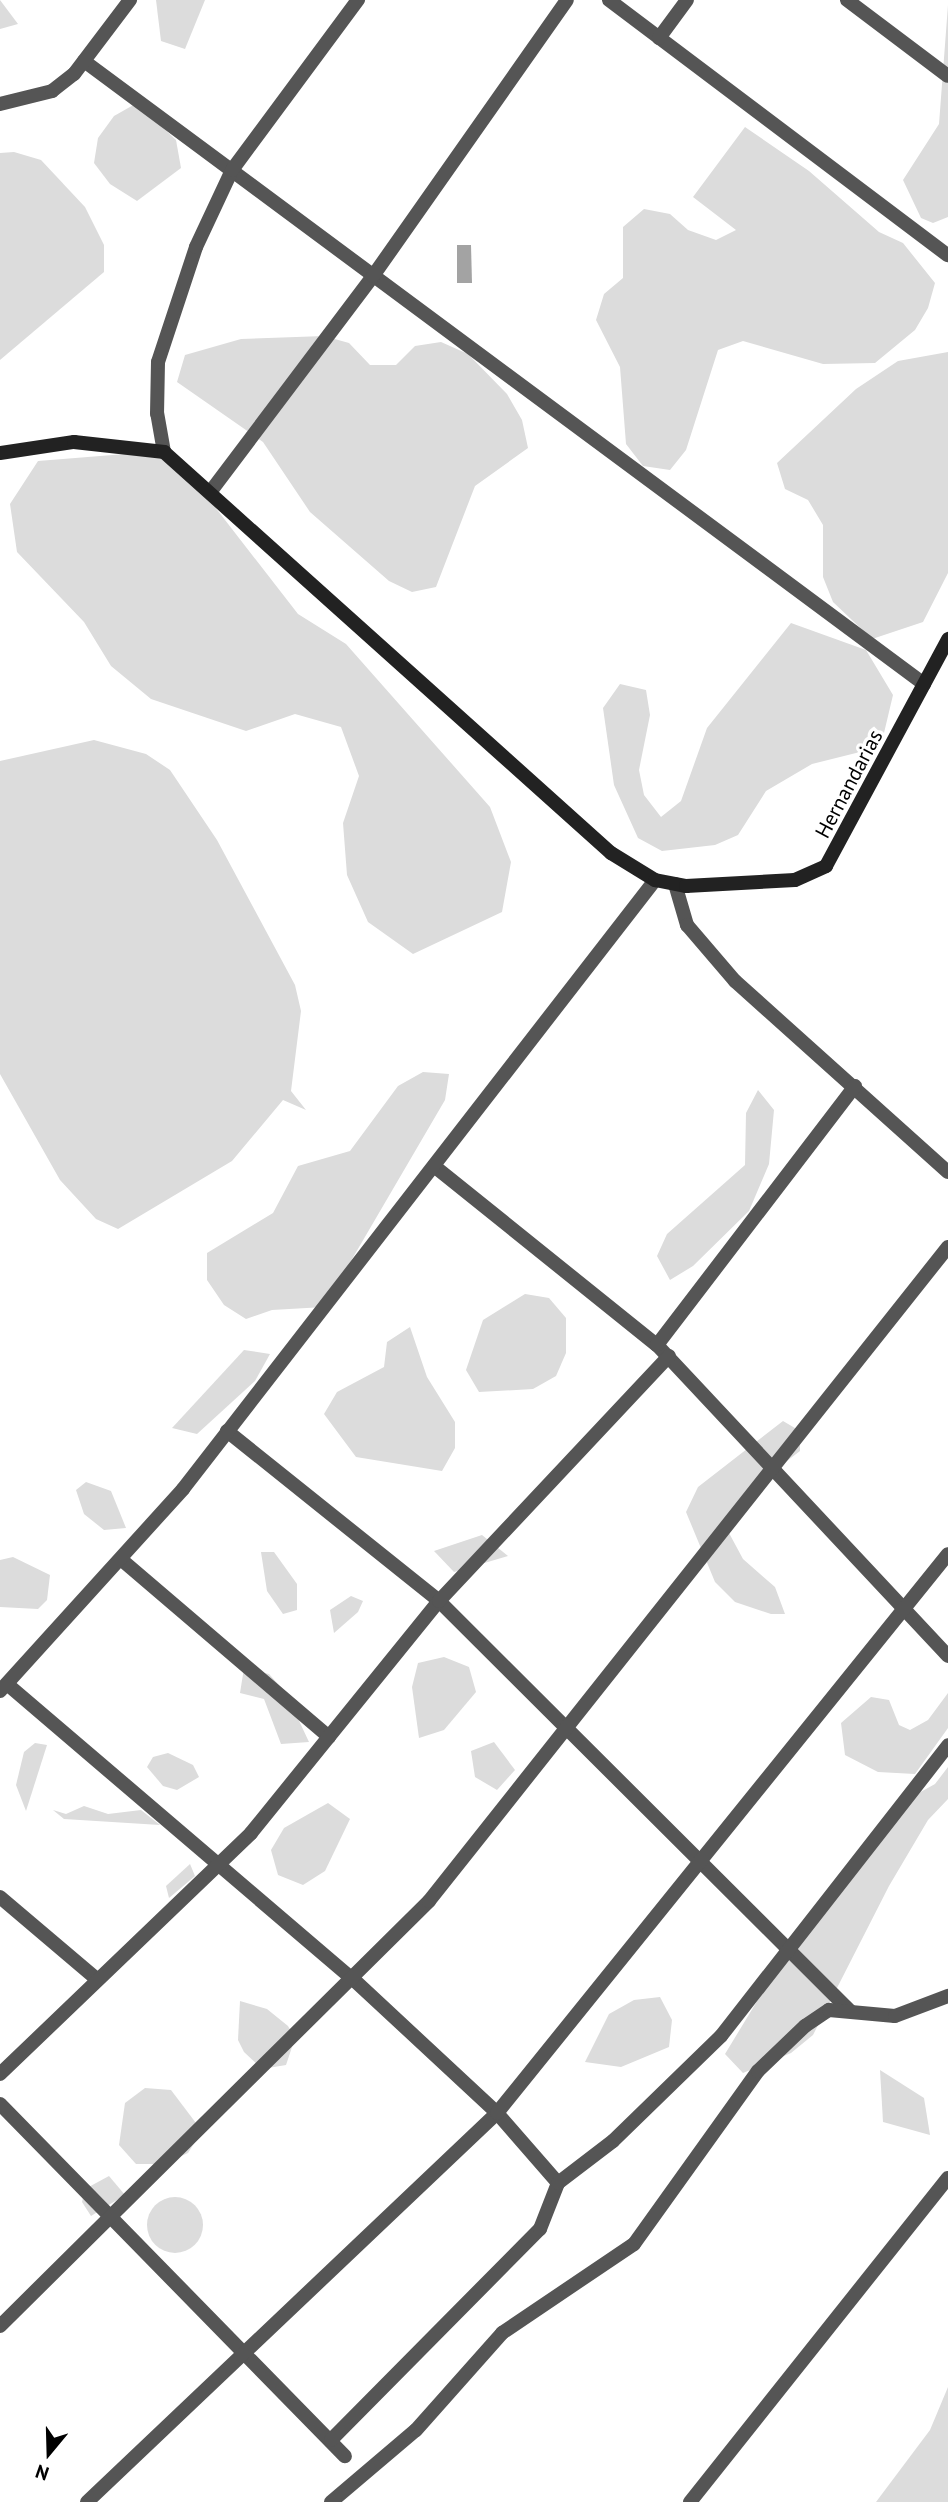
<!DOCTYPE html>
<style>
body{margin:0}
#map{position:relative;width:948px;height:2502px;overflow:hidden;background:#fff;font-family:"PT Sans",sans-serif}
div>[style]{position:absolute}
.green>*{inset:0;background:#dcdcdc}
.round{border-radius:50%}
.water>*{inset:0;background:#a3a3a3}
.street>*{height:14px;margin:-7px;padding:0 7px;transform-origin:7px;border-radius:7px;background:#555}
.secondary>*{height:14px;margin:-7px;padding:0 7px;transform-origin:7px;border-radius:7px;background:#222}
span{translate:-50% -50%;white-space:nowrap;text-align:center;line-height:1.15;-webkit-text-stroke:7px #fff;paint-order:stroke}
.street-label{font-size:21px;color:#000}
.north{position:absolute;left:14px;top:2418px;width:70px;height:70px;-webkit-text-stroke:5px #fff;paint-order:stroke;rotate:199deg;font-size:19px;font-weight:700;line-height:28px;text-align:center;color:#000}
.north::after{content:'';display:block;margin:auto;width:24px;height:32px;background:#000;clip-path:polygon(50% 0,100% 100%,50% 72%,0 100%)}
</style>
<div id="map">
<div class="green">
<i style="clip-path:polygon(0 0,18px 24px,0 29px)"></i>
<i style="clip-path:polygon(156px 0,205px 0,185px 49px,161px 41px)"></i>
<i style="clip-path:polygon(948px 5px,948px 217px,933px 223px,921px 218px,903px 180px,939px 124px)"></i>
<i style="clip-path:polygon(137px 103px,176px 140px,181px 168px,137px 201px,110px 184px,94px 163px,98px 138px,114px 116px)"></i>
<i style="clip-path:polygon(745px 127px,809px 171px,879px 232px,903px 243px,935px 283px,928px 308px,915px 330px,875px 363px,823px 364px,743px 341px,718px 350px,686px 450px,670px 470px,643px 466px,626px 444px,620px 367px,596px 320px,604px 294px,623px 278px,623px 227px,644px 209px,670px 214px,688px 230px,716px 240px,736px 230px,693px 197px)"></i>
<i style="clip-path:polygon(14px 152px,41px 160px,85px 207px,104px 245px,104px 272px,0 360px,0 153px)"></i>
<i style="clip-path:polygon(324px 336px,349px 343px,370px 365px,396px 365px,415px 346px,441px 342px,468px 354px,507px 394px,522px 420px,528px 448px,475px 486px,436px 587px,412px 592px,389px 581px,310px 512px,263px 442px,177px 382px,185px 355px,241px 339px)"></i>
<i style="clip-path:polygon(948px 352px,948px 573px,923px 622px,872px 639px,833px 602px,823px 577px,823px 525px,808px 500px,785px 489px,777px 463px,856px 389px,898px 361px)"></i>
<i style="clip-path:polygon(150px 452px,194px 480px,298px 614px,346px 644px,490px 807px,511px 862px,502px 912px,413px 954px,368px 922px,347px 875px,343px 823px,359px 776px,341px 727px,295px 714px,246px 731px,151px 699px,111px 666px,84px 622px,17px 552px,10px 504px,38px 461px)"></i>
<i style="clip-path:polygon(791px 623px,866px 650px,893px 695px,884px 733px,864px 751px,812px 764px,766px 791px,738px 835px,715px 845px,662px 851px,638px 838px,614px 785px,603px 708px,620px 684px,646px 690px,650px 715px,639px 770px,644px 795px,661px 817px,681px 801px,707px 728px)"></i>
<i style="clip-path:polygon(94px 740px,146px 754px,170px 770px,217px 840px,295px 985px,301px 1011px,291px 1091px,306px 1110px,283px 1100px,232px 1161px,118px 1229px,96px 1219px,60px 1180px,0 1074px,0 761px)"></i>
<i style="clip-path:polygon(423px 1072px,449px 1074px,445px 1100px,324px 1307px,272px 1310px,246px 1319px,224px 1305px,207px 1280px,207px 1253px,273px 1213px,298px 1166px,350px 1151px,398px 1086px)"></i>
<i style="clip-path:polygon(758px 1090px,774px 1110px,769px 1164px,749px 1211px,693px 1266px,670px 1280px,657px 1256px,667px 1234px,745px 1165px,746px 1113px)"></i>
<i style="clip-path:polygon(525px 1294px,549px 1298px,566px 1318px,566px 1353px,556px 1376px,533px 1389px,479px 1392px,466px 1370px,483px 1320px)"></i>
<i style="clip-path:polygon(410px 1327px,427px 1377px,455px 1422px,455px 1448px,442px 1471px,356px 1457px,324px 1414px,337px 1392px,384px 1367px,387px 1342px)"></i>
<i style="clip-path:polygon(244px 1350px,270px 1354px,255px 1381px,197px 1434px,172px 1428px)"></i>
<i style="clip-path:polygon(783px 1421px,800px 1431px,800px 1451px,766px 1477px,729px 1533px,743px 1559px,775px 1587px,785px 1614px,771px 1614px,735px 1602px,715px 1582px,686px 1512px,698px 1487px)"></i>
<i style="clip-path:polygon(86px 1482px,111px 1491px,126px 1528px,104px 1530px,84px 1514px,76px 1490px)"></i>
<i style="clip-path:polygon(482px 1535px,508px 1556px,454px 1572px,434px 1551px)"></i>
<i style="clip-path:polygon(261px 1552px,274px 1552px,297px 1584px,297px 1610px,283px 1614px,267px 1591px)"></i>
<i style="clip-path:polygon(13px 1557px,50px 1575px,47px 1600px,38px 1609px,0 1607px,0 1560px)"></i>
<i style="clip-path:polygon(351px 1596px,363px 1601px,358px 1612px,334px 1633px,330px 1610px)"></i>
<i style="clip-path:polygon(444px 1657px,469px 1667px,476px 1692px,444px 1730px,419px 1738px,412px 1687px,418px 1663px)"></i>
<i style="clip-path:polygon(244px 1668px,269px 1674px,286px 1693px,309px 1742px,281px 1744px,264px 1699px,240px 1693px)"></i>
<i style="clip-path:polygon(948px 1693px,948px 1728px,915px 1774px,878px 1772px,845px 1755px,841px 1723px,871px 1697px,889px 1700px,899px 1725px,910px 1730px,928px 1720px)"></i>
<i style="clip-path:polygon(494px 1742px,515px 1770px,497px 1790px,475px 1777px,471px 1751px)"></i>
<i style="clip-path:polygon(35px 1743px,47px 1745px,26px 1811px,16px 1785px,24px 1752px)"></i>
<i style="clip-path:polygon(168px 1753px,193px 1765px,199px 1777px,177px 1790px,163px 1786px,147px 1767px,153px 1757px)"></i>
<i style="clip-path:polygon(948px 1767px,948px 1799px,928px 1820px,889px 1886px,813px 2035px,791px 2053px,743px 2073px,725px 2054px,779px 1965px,848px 1879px,890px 1809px,935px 1784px)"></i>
<i style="clip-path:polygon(328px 1803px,350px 1819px,325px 1871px,303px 1885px,278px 1875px,271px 1850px,284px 1828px)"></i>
<i style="clip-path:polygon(84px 1806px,108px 1814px,141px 1810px,160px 1825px,64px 1819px,53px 1810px,66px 1814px)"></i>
<i style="clip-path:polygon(190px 1864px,195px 1876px,169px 1898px,166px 1886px)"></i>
<i style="clip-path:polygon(660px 1997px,672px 2020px,669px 2047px,621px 2067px,585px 2062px,609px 2014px,634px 2000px)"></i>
<i style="clip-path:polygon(240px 2001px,267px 2009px,288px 2026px,295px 2038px,286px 2065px,262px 2069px,244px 2052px,238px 2040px)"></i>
<i style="clip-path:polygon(880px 2070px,924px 2098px,930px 2135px,883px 2122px)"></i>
<i style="clip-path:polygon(145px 2088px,171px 2090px,202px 2131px,188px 2153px,164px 2164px,136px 2164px,119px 2145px,125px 2103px)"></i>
<i style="clip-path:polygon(109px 2176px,125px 2195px,91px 2216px,82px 2202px,85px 2189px)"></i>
<i class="round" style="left:147px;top:2197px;width:56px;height:56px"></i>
<i style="clip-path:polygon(948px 2387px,948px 2502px,876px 2502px,930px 2430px)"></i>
</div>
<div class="water">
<i style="clip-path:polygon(457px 245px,471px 245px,472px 283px,457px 283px)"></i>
</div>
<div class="street">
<i style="left:609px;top:0;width:424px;rotate:37deg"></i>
<i style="left:847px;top:0;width:126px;rotate:37deg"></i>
<i style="left:659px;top:38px;width:47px;rotate:-53.6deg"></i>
<i style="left:84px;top:61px;width:1046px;rotate:36.56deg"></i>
<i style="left:0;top:104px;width:54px;rotate:-14deg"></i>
<i style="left:52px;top:91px;width:28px;rotate:-38deg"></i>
<i style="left:74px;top:74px;width:93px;rotate:-52.9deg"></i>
<i style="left:164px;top:452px;width:39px;rotate:-100deg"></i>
<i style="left:157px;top:414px;width:52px;rotate:-88.9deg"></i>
<i style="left:158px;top:362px;width:121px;rotate:-71.7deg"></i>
<i style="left:196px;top:247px;width:85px;rotate:-64.9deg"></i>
<i style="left:232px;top:170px;width:212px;rotate:-53.5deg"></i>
<i style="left:211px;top:491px;width:269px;rotate:-53deg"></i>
<i style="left:373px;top:276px;width:337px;rotate:-54.9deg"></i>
<i style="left:675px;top:884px;width:43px;rotate:73.7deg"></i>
<i style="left:687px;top:925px;width:74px;rotate:49.4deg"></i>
<i style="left:735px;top:981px;width:286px;rotate:41.9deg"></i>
<i style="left:434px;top:1166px;width:286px;rotate:38.8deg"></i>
<i style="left:657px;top:1345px;width:426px;rotate:46.9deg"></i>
<i style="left:657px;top:1345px;width:326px;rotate:-52.6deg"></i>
<i style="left:227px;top:1431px;width:272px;rotate:38.7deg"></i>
<i style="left:439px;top:1601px;width:581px;rotate:44.93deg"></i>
<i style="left:123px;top:1561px;width:271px;rotate:40.5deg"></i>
<i style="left:7px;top:1684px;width:455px;rotate:40.5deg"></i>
<i style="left:353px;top:1979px;width:197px;rotate:42.9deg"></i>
<i style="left:497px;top:2113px;width:93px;rotate:48.9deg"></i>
<i style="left:0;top:1691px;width:273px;rotate:-47.8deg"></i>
<i style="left:183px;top:1489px;width:770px;rotate:-52.22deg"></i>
<i style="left:0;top:1897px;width:128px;rotate:40.3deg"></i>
<i style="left:0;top:2074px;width:348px;rotate:-43.8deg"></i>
<i style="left:251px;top:1833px;width:299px;rotate:-51deg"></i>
<i style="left:439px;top:1601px;width:336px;rotate:-46.8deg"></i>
<i style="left:0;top:2104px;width:493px;rotate:45.6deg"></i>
<i style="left:0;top:2326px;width:604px;rotate:-44.73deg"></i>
<i style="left:429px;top:1901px;width:835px;rotate:-51.57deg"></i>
<i style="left:331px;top:2440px;width:297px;rotate:-45.3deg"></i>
<i style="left:540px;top:2229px;width:49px;rotate:-68.6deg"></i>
<i style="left:558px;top:2183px;width:69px;rotate:-37.4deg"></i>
<i style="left:613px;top:2141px;width:151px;rotate:-44.2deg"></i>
<i style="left:721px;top:2036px;width:369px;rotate:-52deg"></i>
<i style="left:87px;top:2502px;width:565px;rotate:-43.49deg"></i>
<i style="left:497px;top:2113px;width:718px;rotate:-51.1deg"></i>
<i style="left:331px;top:2502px;width:111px;rotate:-40.3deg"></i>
<i style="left:416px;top:2430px;width:130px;rotate:-48.4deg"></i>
<i style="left:502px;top:2333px;width:159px;rotate:-34deg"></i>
<i style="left:634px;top:2244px;width:213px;rotate:-54.4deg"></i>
<i style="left:758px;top:2071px;width:65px;rotate:-43.8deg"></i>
<i style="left:805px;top:2026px;width:29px;rotate:-34deg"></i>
<i style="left:829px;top:2010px;width:66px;rotate:5.2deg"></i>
<i style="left:895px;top:2016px;width:57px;rotate:-20.7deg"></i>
<i style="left:690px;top:2502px;width:414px;rotate:-51.5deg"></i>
</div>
<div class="secondary">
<i style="left:0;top:453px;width:75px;rotate:-8.5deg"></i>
<i style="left:74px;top:442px;width:91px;rotate:6.3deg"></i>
<i style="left:164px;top:452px;width:601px;rotate:41.9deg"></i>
<i style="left:611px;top:853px;width:52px;rotate:31.5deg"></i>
<i style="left:655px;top:880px;width:32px;rotate:11deg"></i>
<i style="left:686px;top:886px;width:109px;rotate:-3.2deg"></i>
<i style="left:795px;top:880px;width:34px;rotate:-24deg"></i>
<i style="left:826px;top:866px;width:258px;rotate:-61.7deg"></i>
</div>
<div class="street-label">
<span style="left:849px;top:784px;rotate:-62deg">Hernandarias</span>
</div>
<div class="north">N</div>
</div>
